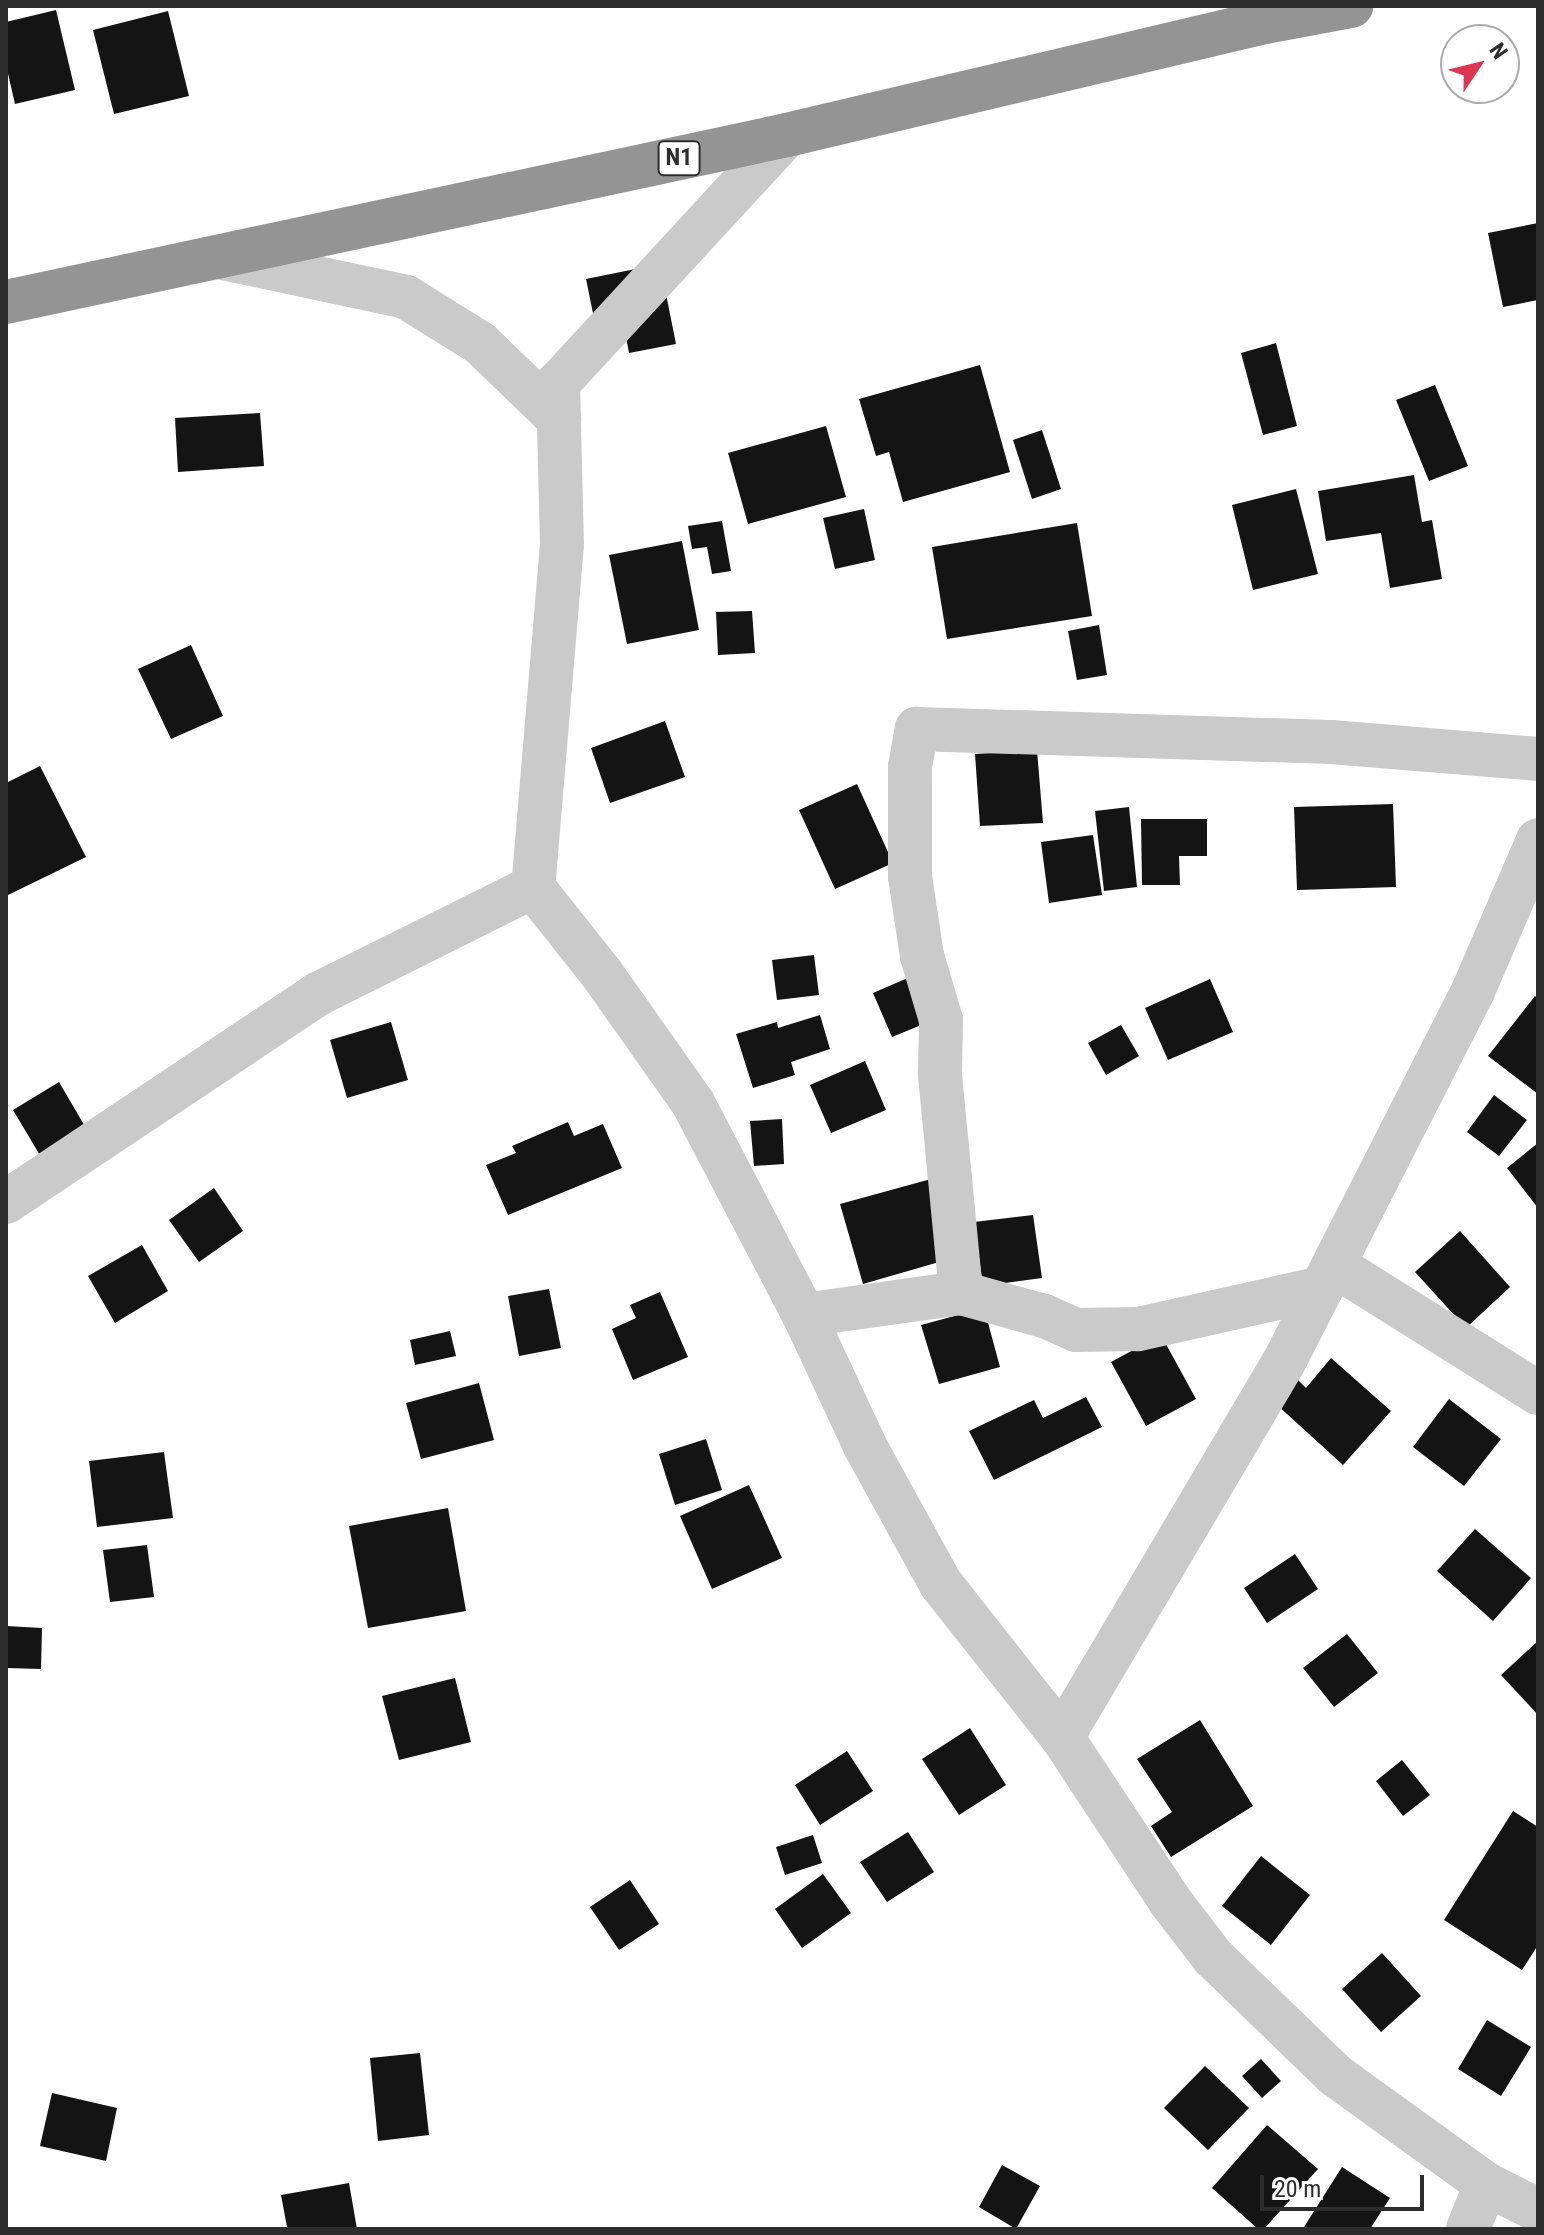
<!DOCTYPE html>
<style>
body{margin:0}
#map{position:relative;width:1544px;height:2235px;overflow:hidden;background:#fff;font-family:"Roboto Condensed",sans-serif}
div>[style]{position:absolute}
.building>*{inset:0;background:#141414}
.street>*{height:44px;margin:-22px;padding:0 22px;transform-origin:22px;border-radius:22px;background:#cacaca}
.highway>*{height:44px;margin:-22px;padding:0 22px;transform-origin:22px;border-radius:22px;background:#949494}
span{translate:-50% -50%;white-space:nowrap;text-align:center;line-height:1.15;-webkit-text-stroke:8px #fff;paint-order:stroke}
.shield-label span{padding:2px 6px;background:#fff;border:2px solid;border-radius:6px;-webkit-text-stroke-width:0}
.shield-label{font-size:24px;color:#2d2d2d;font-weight:700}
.frame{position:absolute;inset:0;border:8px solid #2d2d2d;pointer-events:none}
.north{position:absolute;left:1440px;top:24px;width:80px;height:80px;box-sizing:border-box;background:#fff;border:2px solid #ababab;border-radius:50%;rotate:55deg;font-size:22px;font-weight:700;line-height:32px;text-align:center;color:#2d2d2d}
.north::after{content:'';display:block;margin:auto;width:28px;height:36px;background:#dc3653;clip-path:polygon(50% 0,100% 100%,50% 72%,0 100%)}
.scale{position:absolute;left:1260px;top:2175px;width:164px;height:36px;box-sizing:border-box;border:4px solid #2d2d2d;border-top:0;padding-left:10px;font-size:24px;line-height:28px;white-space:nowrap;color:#2d2d2d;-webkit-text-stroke:6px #fff;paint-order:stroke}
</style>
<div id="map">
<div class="building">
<i style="clip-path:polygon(56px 10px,75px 90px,15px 104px,6px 65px,6px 22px)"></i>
<i style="clip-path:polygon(168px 11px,189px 96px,114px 114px,93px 30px)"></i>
<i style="clip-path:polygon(1538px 223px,1538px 300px,1503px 307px,1488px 233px)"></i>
<i style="clip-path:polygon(660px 264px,676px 344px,629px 353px,624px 327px,597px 333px,586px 279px)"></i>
<i style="clip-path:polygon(1276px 343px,1297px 426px,1263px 435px,1241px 353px)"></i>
<i style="clip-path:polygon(980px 365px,1010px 472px,903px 502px,889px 452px,876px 456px,859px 399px)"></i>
<i style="clip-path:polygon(1435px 385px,1468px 466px,1429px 481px,1396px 400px)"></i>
<i style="clip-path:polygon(260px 413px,264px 466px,178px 472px,175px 418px)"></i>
<i style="clip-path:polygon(826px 426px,846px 497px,748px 524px,728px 453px)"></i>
<i style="clip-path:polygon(1042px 430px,1061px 489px,1032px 499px,1013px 440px)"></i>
<i style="clip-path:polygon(1414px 475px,1422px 522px,1432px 520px,1442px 579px,1390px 588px,1381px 533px,1326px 541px,1318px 491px)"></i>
<i style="clip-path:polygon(1296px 489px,1318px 574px,1253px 590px,1232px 505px)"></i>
<i style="clip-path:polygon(864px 509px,875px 560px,835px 569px,823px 518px)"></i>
<i style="clip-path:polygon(722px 521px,731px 571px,712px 574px,707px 547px,692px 549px,688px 526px)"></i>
<i style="clip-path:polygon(1077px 523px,1092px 616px,947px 639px,932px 547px)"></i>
<i style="clip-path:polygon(682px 541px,699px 630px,627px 644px,609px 555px)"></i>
<i style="clip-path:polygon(752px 611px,755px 653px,718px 655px,716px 612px)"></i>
<i style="clip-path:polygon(1099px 625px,1107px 675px,1077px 680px,1068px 631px)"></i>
<i style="clip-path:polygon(191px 645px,223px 716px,171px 739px,138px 669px)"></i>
<i style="clip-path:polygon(665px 721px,685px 777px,610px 803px,591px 748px)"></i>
<i style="clip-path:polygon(1037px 750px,1043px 823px,980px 826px,975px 754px)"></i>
<i style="clip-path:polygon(40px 766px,86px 857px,6px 896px,6px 783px)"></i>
<i style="clip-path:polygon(857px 784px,893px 863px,835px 889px,799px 810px)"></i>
<i style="clip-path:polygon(1393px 804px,1396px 887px,1297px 890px,1294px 807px)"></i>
<i style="clip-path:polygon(1129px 807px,1137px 887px,1104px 891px,1095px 811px)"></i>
<i style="clip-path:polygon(1141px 819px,1207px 819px,1207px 856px,1179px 856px,1180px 885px,1142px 885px)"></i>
<i style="clip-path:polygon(1093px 835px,1102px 895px,1049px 903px,1041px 842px)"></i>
<i style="clip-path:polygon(814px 955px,819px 995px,777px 1000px,772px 960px)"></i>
<i style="clip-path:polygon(917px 974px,936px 1019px,892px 1037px,873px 993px)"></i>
<i style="clip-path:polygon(1210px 979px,1233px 1032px,1168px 1060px,1145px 1008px)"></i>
<i style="clip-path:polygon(1535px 996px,1538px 999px,1538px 1094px,1488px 1056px)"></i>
<i style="clip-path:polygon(820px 1015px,830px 1049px,791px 1062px,795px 1075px,753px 1088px,736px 1034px,777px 1022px,778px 1028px)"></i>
<i style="clip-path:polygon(391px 1022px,408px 1080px,347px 1098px,330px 1040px)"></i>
<i style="clip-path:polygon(1121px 1025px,1139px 1056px,1106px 1075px,1088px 1043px)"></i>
<i style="clip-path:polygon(865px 1061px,886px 1110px,831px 1133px,810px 1085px)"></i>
<i style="clip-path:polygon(59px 1082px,90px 1135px,44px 1162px,13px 1110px)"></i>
<i style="clip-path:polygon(1494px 1095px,1527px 1120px,1499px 1156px,1467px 1132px)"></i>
<i style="clip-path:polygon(782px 1119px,784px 1164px,754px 1166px,750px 1121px)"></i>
<i style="clip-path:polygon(568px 1122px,574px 1136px,603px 1124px,622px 1168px,508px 1215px,486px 1165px,516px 1153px,512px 1146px)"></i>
<i style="clip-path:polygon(1538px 1143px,1538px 1208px,1507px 1168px)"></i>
<i style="clip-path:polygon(931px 1179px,953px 1258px,863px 1284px,840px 1204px)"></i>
<i style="clip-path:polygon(214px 1188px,243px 1231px,199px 1262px,169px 1220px)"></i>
<i style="clip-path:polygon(1033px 1215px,1042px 1278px,983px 1286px,974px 1222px)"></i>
<i style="clip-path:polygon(1460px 1231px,1510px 1287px,1466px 1328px,1415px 1272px)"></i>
<i style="clip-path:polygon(142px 1245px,168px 1291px,115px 1323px,88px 1276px)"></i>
<i style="clip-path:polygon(549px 1289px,561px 1348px,519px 1356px,508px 1296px)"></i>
<i style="clip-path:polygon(660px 1292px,688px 1357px,633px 1380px,612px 1329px,636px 1318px,630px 1305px)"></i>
<i style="clip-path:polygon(984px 1308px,1000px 1367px,939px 1384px,921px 1325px)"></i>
<i style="clip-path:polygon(450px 1331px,456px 1356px,415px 1365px,410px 1340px)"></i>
<i style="clip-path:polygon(1161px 1335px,1196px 1399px,1146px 1426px,1111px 1362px)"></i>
<i style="clip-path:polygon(1331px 1358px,1391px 1411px,1343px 1465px,1276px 1404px,1298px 1380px,1306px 1388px)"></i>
<i style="clip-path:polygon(479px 1383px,494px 1440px,421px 1459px,406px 1403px)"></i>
<i style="clip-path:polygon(1086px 1397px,1102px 1427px,994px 1480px,969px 1431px,1034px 1400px,1043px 1418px)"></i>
<i style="clip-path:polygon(1449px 1399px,1501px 1439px,1464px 1486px,1413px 1447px)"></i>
<i style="clip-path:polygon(706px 1439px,722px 1490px,675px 1505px,659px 1454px)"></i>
<i style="clip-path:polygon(164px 1452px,173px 1518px,97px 1527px,89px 1461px)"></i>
<i style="clip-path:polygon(749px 1485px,782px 1558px,712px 1589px,680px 1516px)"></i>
<i style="clip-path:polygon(448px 1508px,466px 1611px,368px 1628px,349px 1526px)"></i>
<i style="clip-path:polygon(1475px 1529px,1531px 1578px,1493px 1621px,1437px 1571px)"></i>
<i style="clip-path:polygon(147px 1545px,154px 1597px,110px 1602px,103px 1550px)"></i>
<i style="clip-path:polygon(1295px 1554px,1318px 1589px,1267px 1623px,1244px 1588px)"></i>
<i style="clip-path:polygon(6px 1626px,42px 1628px,41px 1669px,6px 1668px)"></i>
<i style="clip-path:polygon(1347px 1634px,1378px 1673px,1334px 1707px,1303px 1668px)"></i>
<i style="clip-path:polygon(1538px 1641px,1538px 1715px,1501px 1675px)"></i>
<i style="clip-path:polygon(455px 1678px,471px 1742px,399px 1760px,382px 1696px)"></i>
<i style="clip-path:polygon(1200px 1720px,1253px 1806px,1171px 1857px,1151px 1826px,1172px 1812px,1137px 1759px)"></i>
<i style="clip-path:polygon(970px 1728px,1006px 1785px,959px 1815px,922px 1759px)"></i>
<i style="clip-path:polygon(847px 1751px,873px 1791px,820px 1825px,795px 1785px)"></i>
<i style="clip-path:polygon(1402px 1760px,1430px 1795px,1403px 1816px,1376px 1781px)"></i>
<i style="clip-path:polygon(1513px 1811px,1538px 1827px,1538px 1945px,1522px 1970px,1444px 1920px)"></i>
<i style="clip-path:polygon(908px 1832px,934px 1872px,887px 1902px,860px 1862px)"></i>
<i style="clip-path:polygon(813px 1835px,822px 1863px,785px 1875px,776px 1847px)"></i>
<i style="clip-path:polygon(1261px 1856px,1310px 1895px,1271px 1945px,1222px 1906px)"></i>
<i style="clip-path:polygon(823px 1874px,851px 1913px,802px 1948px,775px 1909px)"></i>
<i style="clip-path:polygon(630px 1880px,659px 1924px,619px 1950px,590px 1907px)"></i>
<i style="clip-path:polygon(1382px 1953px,1421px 1996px,1381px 2032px,1342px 1989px)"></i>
<i style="clip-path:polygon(1487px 2020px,1531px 2047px,1501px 2096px,1458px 2069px)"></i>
<i style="clip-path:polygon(420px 2053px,429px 2135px,378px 2141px,370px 2058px)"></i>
<i style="clip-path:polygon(1261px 2059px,1281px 2081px,1262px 2098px,1242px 2076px)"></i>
<i style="clip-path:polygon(1205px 2066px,1249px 2108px,1208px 2150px,1164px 2108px)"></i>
<i style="clip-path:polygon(52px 2093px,117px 2108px,106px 2161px,40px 2146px)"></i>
<i style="clip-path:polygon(1267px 2125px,1318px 2169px,1264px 2229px,1258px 2229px,1212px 2188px)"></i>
<i style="clip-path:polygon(1002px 2165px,1040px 2186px,1016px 2229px,979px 2207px)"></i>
<i style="clip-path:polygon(1342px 2167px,1390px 2198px,1370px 2229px,1308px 2229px,1304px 2227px)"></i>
<i style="clip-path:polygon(349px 2183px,357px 2229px,287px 2227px,281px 2195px)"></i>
</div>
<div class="street">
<i style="left:787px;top:135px;width:338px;rotate:132.7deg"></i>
<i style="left:558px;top:383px;width:161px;rotate:88.6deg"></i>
<i style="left:562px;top:544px;width:344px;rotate:94.8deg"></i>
<i style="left:533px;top:887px;width:111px;rotate:51.6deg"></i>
<i style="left:602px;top:974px;width:158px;rotate:54.8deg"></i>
<i style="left:693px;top:1103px;width:239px;rotate:62.4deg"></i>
<i style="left:804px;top:1315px;width:145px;rotate:65deg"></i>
<i style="left:865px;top:1446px;width:158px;rotate:61.2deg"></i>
<i style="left:941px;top:1584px;width:195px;rotate:51.7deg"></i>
<i style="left:1062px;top:1737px;width:196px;rotate:56.6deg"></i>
<i style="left:1170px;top:1901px;width:71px;rotate:52.5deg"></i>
<i style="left:1213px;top:1957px;width:170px;rotate:44deg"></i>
<i style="left:1335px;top:2075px;width:186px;rotate:35.8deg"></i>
<i style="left:1486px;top:2184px;width:58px;rotate:26.6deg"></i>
<i style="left:223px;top:258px;width:187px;rotate:12deg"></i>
<i style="left:406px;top:297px;width:87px;rotate:31.9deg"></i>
<i style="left:480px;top:343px;width:110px;rotate:43.9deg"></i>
<i style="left:6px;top:1202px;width:375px;rotate:-33.7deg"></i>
<i style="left:318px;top:994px;width:240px;rotate:-26.5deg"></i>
<i style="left:1334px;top:1265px;width:241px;rotate:32.1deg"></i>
<i style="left:1322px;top:1288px;width:189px;rotate:167.4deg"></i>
<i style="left:1138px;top:1329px;width:62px;rotate:179.1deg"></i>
<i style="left:1076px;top:1330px;width:35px;rotate:-156deg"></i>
<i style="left:1044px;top:1316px;width:86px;rotate:-164.5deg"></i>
<i style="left:961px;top:1293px;width:221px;rotate:-95.5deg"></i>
<i style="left:940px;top:1073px;width:53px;rotate:-88.9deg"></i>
<i style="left:941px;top:1020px;width:67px;rotate:-106.5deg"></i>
<i style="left:922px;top:956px;width:80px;rotate:-98.6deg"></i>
<i style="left:910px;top:877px;width:110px;rotate:-90deg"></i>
<i style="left:910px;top:767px;width:39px;rotate:-80deg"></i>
<i style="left:917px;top:729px;width:414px;rotate:1.8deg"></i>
<i style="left:1331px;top:742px;width:208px;rotate:4.7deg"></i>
<i style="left:804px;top:1315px;width:159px;rotate:-8deg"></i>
<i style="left:1062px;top:1737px;width:434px;rotate:-59.4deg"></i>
<i style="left:1283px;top:1364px;width:419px;rotate:-63deg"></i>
<i style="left:1473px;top:991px;width:164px;rotate:-66.7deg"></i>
<i style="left:1468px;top:2229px;width:48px;rotate:-68.2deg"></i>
</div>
<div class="highway">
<i style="left:6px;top:302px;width:799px;rotate:-12.07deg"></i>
<i style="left:787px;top:135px;width:486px;rotate:-13.3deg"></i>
<i style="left:1260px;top:23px;width:93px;rotate:-10.6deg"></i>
</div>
<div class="shield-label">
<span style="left:679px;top:158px">N1</span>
</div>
<div class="frame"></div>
<div class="north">N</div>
<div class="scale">20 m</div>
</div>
